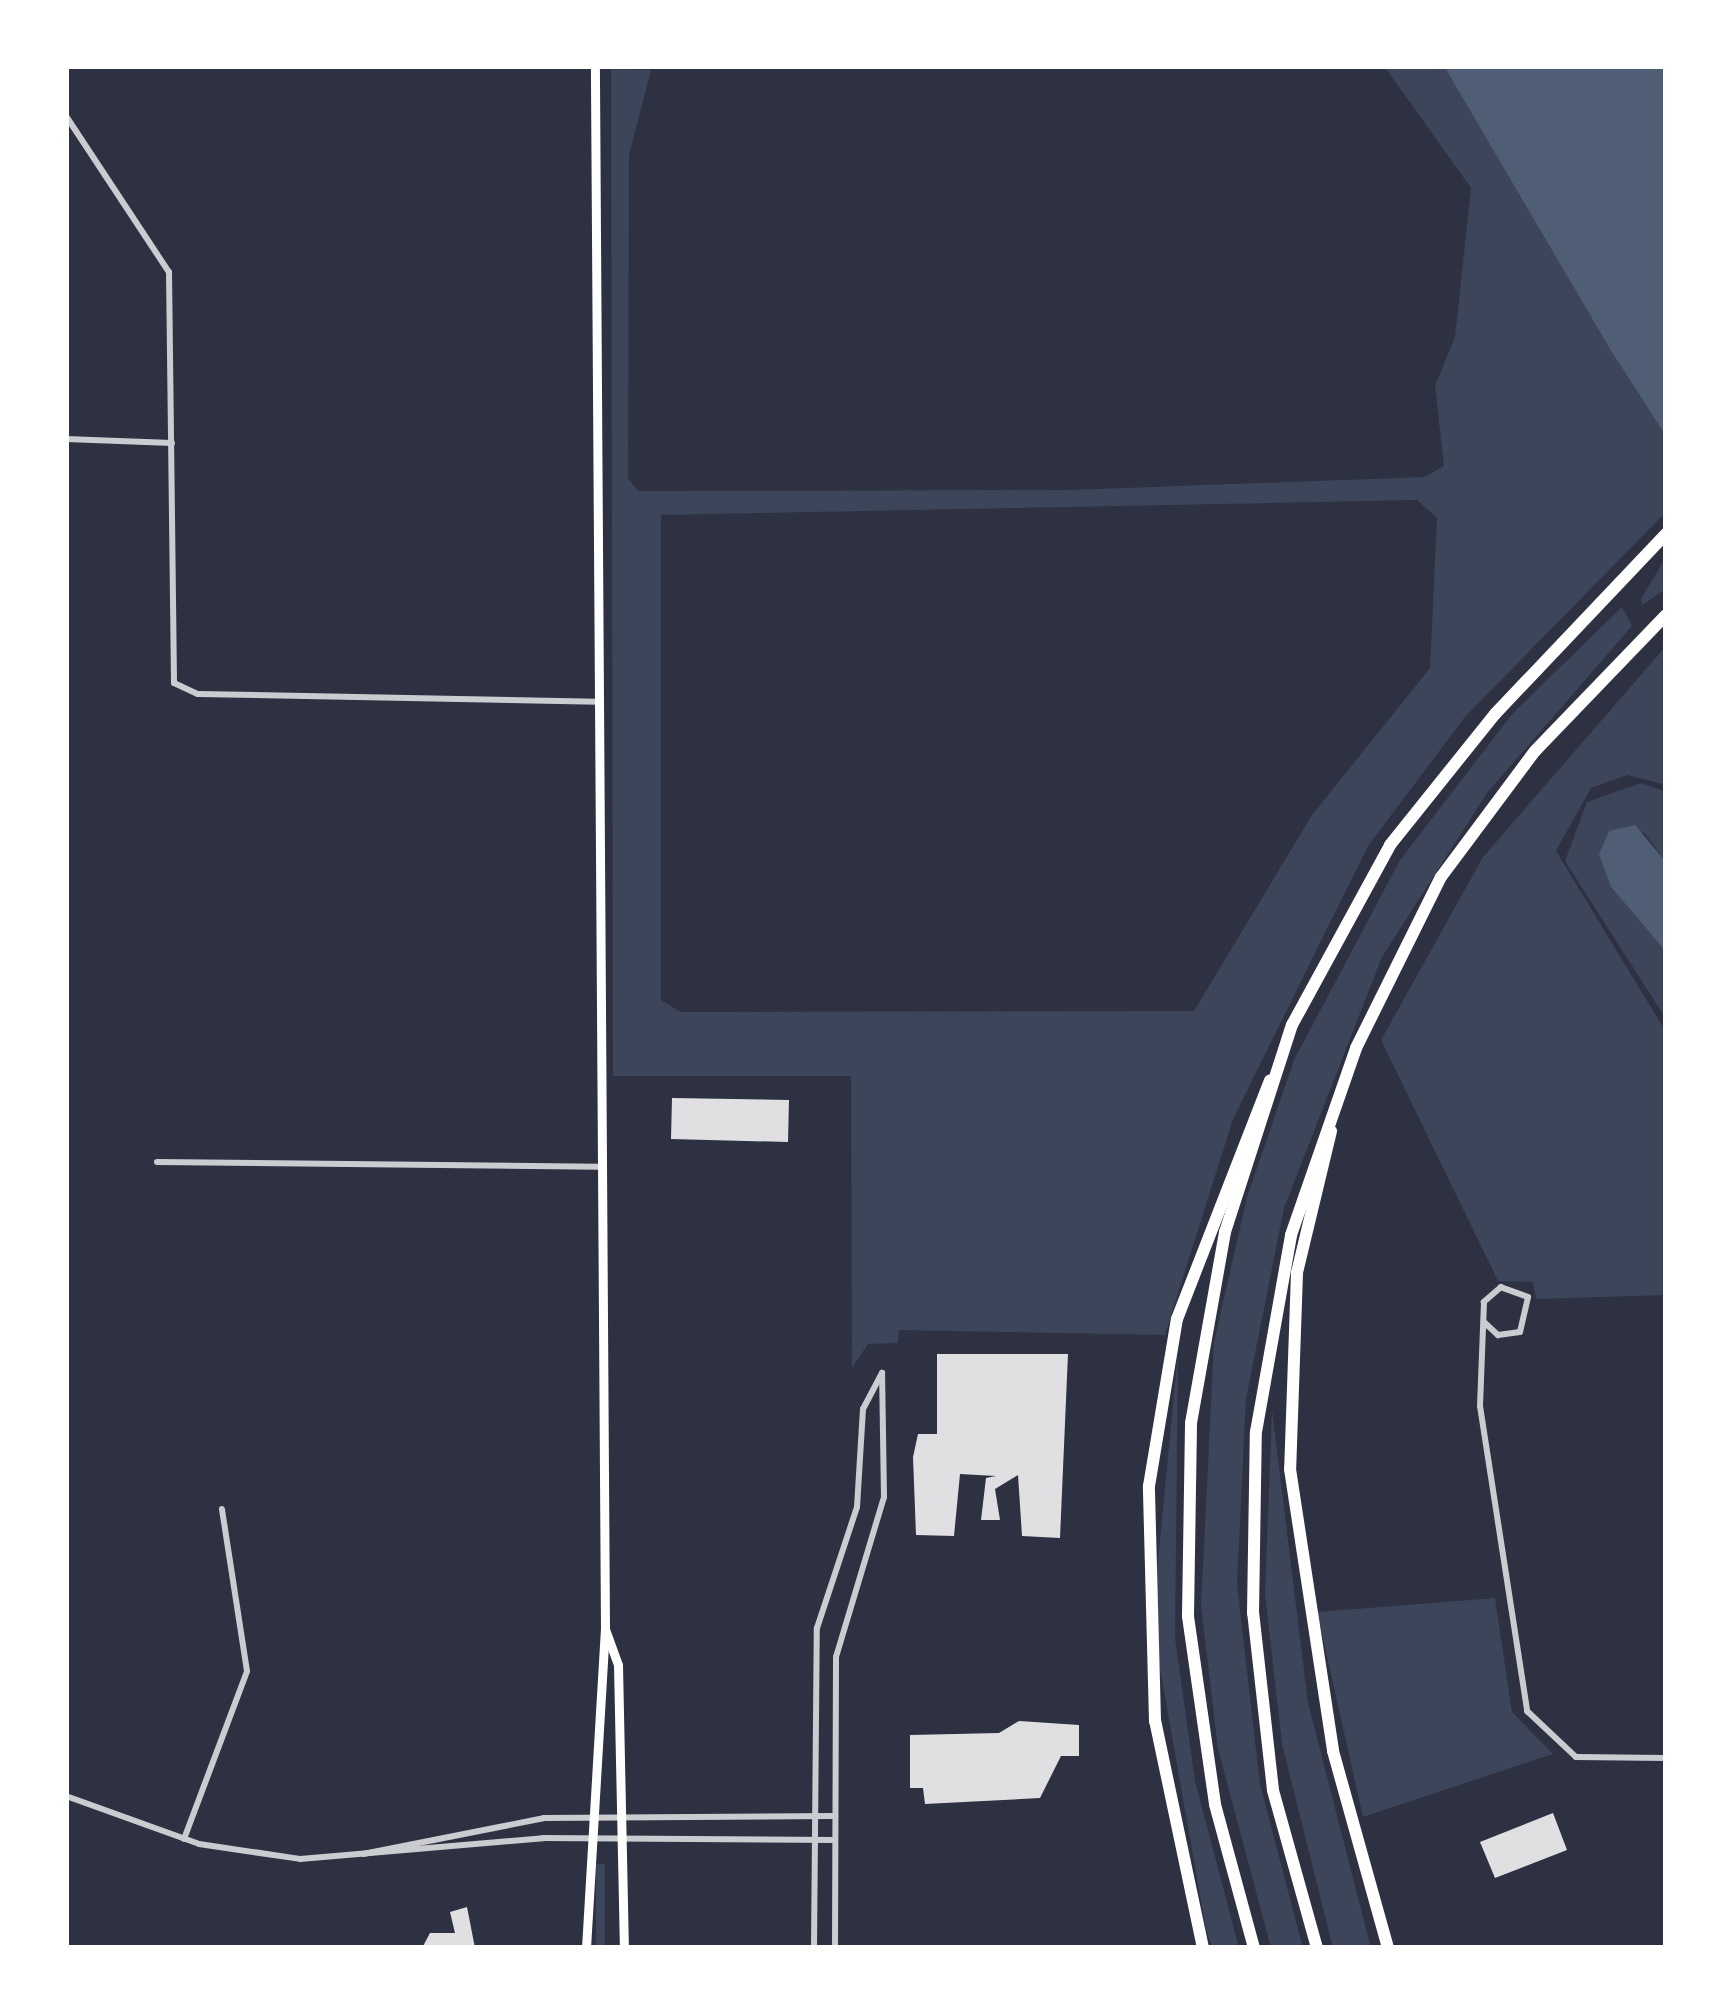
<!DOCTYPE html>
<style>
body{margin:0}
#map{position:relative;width:1732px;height:2014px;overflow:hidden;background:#2d3142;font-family:"Titillium Web",sans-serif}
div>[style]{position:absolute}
.green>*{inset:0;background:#3c4559}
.water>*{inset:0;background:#4f5d75}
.building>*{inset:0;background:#e0e0e3}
.minor>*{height:6px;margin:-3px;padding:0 3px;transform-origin:3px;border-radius:3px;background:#caccd0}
.secondary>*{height:9px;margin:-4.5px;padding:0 4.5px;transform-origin:4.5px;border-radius:4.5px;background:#fff}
.motorway>*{height:12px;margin:-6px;padding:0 6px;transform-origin:6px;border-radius:6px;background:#fff}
span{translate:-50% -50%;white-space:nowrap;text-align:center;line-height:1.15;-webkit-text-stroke:9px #fff;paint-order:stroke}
.frame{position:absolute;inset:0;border:69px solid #fff;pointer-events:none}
</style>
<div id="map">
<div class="green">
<i style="clip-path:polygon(evenodd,1384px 66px,1444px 66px,1459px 85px,1666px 436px,1666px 512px,1465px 717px,1368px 846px,1233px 1119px,1165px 1335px,899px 1330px,898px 1343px,868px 1344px,852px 1368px,851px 1076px,613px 1076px,611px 69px,651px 70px,629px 155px,628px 478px,638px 491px,1071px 490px,1424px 477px,1444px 466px,1435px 386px,1455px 337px,1471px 188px,1384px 66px,1417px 500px,1437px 518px,1430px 668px,1312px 815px,1194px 1011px,681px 1012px,661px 1000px,661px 515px,1417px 500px)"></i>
<i style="clip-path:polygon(1666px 557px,1666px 589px,1642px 605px,1641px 599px)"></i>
<i style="clip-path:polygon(1622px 607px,1632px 626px,1487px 793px,1382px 957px,1284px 1208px,1246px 1399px,1237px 1584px,1260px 1784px,1303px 1948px,1271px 1948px,1218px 1749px,1201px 1606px,1214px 1342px,1247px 1197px,1294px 1060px,1400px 860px,1513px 713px)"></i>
<i style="clip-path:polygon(1666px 646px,1666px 785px,1627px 775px,1591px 788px,1556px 851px,1666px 1032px,1666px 1295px,1536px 1299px,1533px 1282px,1498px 1281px,1381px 1040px,1483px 857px)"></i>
<i style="clip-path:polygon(1641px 783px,1666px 792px,1666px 862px,1643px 831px,1626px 905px,1666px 952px,1666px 1019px,1565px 861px,1587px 802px)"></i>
<i style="clip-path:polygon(1178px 1353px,1175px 1638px,1195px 1781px,1239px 1948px,1212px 1948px,1206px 1929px,1152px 1623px)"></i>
<i style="clip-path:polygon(1272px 1410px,1308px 1703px,1371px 1948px,1333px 1948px,1282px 1744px,1265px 1594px)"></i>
<i style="clip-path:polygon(1495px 1598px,1512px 1712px,1553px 1754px,1363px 1817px,1317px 1612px)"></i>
<i style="clip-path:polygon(596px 1864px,605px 1864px,605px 1948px,596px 1948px)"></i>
</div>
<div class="water">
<i style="clip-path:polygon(1444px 66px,1666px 66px,1666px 436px,1610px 349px)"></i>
<i style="clip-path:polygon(1635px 825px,1666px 862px,1666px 952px,1611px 887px,1599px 854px,1609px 831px)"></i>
</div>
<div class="building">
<i style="clip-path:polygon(672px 1098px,789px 1100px,788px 1142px,671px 1139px)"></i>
<i style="clip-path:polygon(937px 1354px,1068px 1354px,1060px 1538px,1022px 1536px,1018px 1475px,995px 1489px,1000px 1520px,981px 1520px,986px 1478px,996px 1476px,960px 1474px,954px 1536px,916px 1535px,913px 1457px,918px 1434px,937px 1434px)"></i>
<i style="clip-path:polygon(1019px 1721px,1079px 1725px,1079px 1756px,1061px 1756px,1040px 1798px,925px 1804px,923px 1788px,910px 1788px,910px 1735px,999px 1733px)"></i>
<i style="clip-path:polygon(1553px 1813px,1567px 1850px,1495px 1878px,1480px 1842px)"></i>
<i style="clip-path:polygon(467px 1907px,475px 1948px,422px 1948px,430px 1933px,455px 1933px,450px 1912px)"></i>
</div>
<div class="minor">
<i style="left:66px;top:116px;width:187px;rotate:56.6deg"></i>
<i style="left:169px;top:272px;width:411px;rotate:89.3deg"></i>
<i style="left:174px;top:683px;width:26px;rotate:25deg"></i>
<i style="left:198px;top:694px;width:399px;rotate:1.1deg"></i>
<i style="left:66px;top:439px;width:106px;rotate:2.2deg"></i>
<i style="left:157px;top:1162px;width:442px;rotate:0.6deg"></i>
<i style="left:1485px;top:1323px;width:18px;rotate:43deg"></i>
<i style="left:1498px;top:1335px;width:22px;rotate:-8deg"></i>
<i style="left:1520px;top:1332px;width:36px;rotate:-77deg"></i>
<i style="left:1528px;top:1297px;width:29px;rotate:-160deg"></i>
<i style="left:1501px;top:1287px;width:23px;rotate:139deg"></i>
<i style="left:1484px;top:1302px;width:104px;rotate:92.2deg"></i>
<i style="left:1480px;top:1406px;width:309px;rotate:81.2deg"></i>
<i style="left:1527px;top:1711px;width:67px;rotate:43.2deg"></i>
<i style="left:1576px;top:1757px;width:90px;rotate:0.6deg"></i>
<i style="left:66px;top:1796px;width:141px;rotate:19.8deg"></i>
<i style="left:199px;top:1844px;width:102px;rotate:8.4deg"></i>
<i style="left:300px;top:1859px;width:244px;rotate:-4.9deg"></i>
<i style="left:543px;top:1838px;width:291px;rotate:0.4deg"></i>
<i style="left:184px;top:1839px;width:179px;rotate:-69.4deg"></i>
<i style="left:247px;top:1671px;width:164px;rotate:-98.8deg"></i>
<i style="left:363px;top:1854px;width:185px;rotate:-11.2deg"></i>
<i style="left:544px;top:1818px;width:290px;rotate:-0.4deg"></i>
<i style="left:814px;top:1948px;width:320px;rotate:-89.5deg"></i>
<i style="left:817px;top:1628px;width:127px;rotate:-71.7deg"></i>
<i style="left:857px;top:1507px;width:98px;rotate:-86.5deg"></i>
<i style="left:863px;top:1409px;width:41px;rotate:-62.2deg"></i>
<i style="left:835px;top:1948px;width:291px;rotate:-89.8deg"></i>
<i style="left:836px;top:1657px;width:167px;rotate:-73.3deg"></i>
<i style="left:884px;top:1497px;width:124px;rotate:-90.9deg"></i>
</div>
<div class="secondary">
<i style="left:605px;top:1629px;width:38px;rotate:70deg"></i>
<i style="left:618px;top:1665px;width:283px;rotate:88.8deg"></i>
<i style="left:586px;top:1948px;width:320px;rotate:-86.6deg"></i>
<i style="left:605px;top:1629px;width:1563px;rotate:-90.37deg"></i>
</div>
<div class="motorway">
<i style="left:1331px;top:1131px;width:146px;rotate:103.5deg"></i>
<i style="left:1297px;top:1273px;width:196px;rotate:92deg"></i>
<i style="left:1290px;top:1469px;width:285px;rotate:81.3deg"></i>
<i style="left:1333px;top:1751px;width:205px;rotate:74.4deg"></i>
<i style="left:1203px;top:1948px;width:232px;rotate:-101.9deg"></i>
<i style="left:1155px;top:1721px;width:235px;rotate:-91.5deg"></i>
<i style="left:1149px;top:1486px;width:169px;rotate:-80.5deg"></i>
<i style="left:1177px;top:1319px;width:256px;rotate:-68.7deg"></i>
<i style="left:1254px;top:1948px;width:149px;rotate:-105.2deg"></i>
<i style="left:1215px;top:1804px;width:190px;rotate:-98.2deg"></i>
<i style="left:1188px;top:1616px;width:193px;rotate:-89.1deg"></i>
<i style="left:1191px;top:1423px;width:194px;rotate:-79.9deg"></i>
<i style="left:1225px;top:1232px;width:218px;rotate:-72.1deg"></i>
<i style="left:1292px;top:1025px;width:205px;rotate:-61.4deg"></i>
<i style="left:1390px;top:845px;width:168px;rotate:-51.3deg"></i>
<i style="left:1495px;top:714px;width:248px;rotate:-46.5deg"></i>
<i style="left:1317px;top:1948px;width:164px;rotate:-105.6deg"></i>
<i style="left:1273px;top:1790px;width:178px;rotate:-96.4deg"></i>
<i style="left:1253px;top:1613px;width:181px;rotate:-89.1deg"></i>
<i style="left:1256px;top:1432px;width:200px;rotate:-79.9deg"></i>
<i style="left:1291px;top:1235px;width:198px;rotate:-70.8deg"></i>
<i style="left:1356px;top:1048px;width:191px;rotate:-63.6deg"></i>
<i style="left:1441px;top:877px;width:157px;rotate:-53.3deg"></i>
<i style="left:1535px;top:751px;width:189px;rotate:-46.1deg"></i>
</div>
<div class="frame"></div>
</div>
